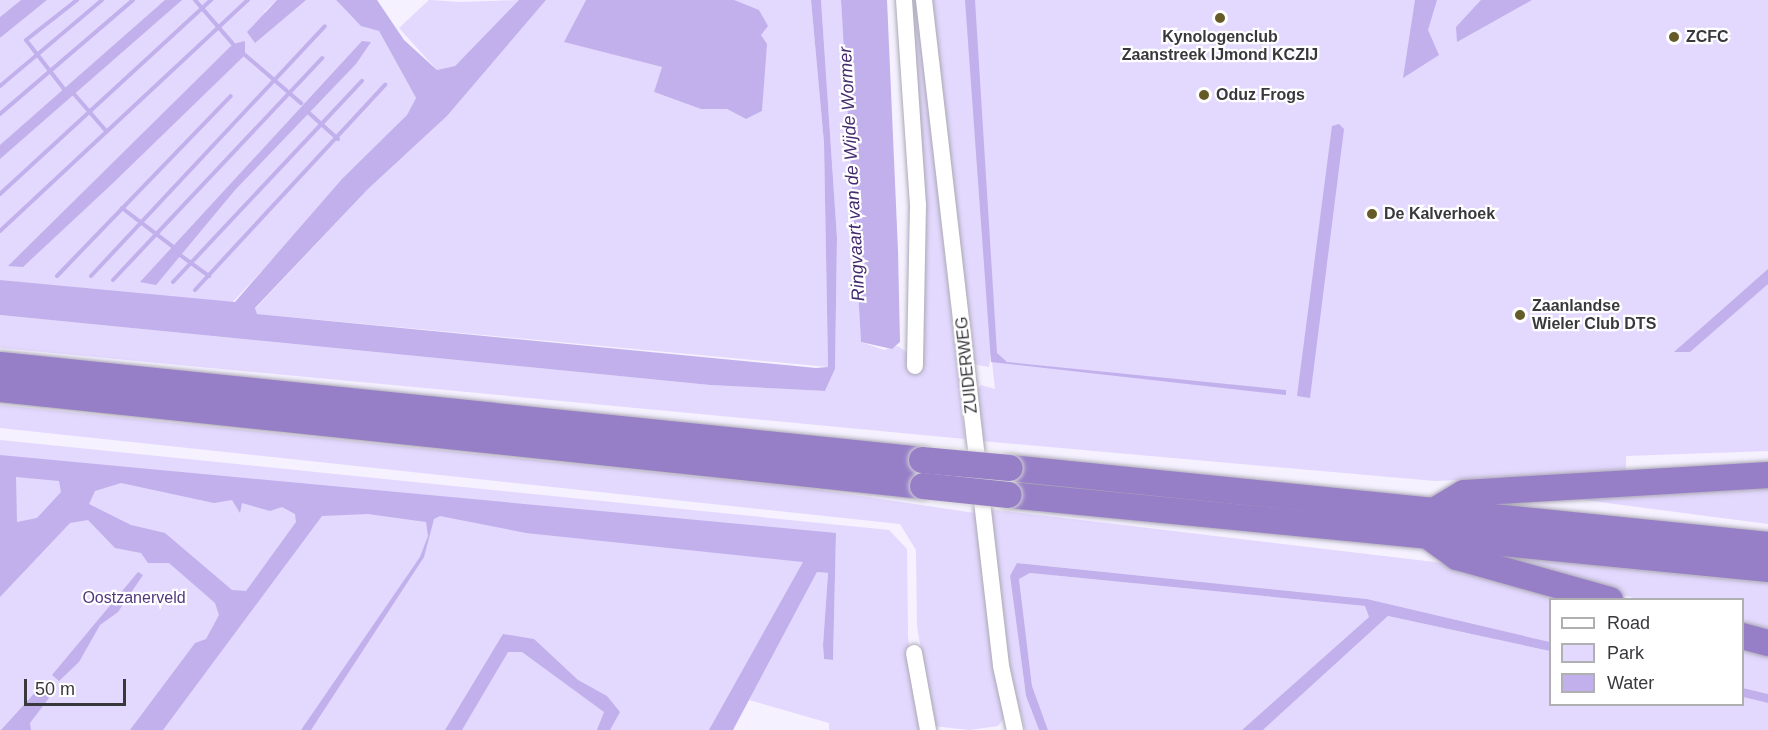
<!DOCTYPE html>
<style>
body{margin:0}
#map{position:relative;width:1768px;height:730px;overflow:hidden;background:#f5f1ff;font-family:Helvetica,sans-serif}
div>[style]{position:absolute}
.green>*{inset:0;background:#e3d8fe}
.water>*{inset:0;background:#c1b0eb}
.stream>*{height:4px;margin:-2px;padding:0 2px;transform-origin:2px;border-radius:2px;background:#c1b0eb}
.roads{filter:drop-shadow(0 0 2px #aba8b4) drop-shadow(0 0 2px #aba8b4)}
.minor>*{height:16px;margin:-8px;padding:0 8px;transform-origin:8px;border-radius:8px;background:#fff}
.highway>*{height:26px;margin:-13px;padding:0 13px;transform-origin:13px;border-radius:13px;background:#977fc8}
.bridges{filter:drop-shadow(0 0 2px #d3d3d4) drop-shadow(0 0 2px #d3d3d4)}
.highway-bridge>*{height:26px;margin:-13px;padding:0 13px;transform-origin:13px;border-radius:13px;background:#977fc8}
.dots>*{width:16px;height:16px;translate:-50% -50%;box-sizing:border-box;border:3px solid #fff;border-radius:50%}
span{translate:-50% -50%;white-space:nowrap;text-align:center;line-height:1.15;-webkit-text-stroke:4.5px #fff;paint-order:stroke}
.poi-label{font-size:16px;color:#39383d;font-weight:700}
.left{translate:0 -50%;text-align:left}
.street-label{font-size:16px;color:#39383d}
.park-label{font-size:16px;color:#52387e}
.water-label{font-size:18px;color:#452b6f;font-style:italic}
.legend{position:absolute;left:1549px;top:598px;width:195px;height:108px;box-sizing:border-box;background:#fff;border:2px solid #b0afb1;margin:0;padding:8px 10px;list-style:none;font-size:18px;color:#39383d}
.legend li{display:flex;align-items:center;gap:12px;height:30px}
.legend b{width:30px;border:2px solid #b0afb1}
.scale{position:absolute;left:24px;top:679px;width:102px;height:27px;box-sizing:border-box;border:3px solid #39383d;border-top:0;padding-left:8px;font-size:18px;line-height:21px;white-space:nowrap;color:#39383d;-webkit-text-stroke:4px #fff;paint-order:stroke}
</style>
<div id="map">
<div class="green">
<i style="clip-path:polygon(0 0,21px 0,0 17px)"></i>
<i style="clip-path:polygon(47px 0,277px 0,263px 13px,306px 0,336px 0,355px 20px,379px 31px,416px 98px,407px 115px,230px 305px,0 280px,0 38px)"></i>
<i style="clip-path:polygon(429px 0,461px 2px,519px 0,455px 66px,437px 70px,399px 28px)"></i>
<i style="clip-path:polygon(546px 0,586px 0,565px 42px,662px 67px,654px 92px,701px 109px,727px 109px,746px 119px,762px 111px,764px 74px,734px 0,811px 0,824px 143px,828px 367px,257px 314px,255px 309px,368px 189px,447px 116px)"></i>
<i style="clip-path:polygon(821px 0,841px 0,861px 342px,884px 350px,898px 346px,921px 363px,908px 0,917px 0,965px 439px,0 348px,0 315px,710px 385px,825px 391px,835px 369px,837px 238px)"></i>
<i style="clip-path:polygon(927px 0,1768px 0,1768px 451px,1626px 456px,1626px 472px,1435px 481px,981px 441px,976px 391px,981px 385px,995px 389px,991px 353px,989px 367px,972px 364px)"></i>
<i style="clip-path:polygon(0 405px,807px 488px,975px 513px,1004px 718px,998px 726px,969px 730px,934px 726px,917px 626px,916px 550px,900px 524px,0 428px)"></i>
<i style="clip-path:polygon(0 440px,889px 530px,907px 549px,908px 637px,921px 730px,829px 730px,829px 723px,749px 700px,817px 572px,828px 573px,823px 645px,824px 659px,833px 660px,836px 533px,730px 730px,0 730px)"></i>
<i style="clip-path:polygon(1768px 482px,1768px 524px,1538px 494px)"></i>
<i style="clip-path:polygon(988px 509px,1443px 563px,1582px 599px,1550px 600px,1550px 642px,1367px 599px,1018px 563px,1010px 577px,1026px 696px,1039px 730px,1025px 730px,1011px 677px)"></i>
<i style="clip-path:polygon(1463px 552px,1768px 583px,1768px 635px,1743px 628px,1742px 600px,1637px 599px)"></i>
<i style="clip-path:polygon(1030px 573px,1365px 606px,1369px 617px,1242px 730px,1048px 730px,1032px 686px,1019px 579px)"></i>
<i style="clip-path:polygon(1388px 616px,1550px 651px,1550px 704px,1742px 704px,1743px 697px,1768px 703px,1768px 730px,1263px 730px)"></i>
<i style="clip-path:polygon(1742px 643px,1768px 650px,1768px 694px,1743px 688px)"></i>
</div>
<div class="water">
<i style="clip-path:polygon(21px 0,47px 0,0 38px,0 17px)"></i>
<i style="clip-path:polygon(165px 0,182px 0,0 159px,0 145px)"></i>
<i style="clip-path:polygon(277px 0,306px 0,255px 43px,247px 32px)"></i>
<i style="clip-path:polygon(336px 0,377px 0,404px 40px,437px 70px,455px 66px,519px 0,546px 0,447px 116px,368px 189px,255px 308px,257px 314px,816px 368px,828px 367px,824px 143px,811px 0,821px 0,837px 238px,835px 369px,825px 391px,710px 385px,0 315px,0 280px,235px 302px,342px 179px,407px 115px,416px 98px,379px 31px,361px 26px)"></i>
<i style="clip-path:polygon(586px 0,734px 0,759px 10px,768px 26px,761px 35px,767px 44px,762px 111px,746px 119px,727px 109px,701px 109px,654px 92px,662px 67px,564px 42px)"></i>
<i style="clip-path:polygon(841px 0,887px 0,898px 251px,900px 342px,892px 349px,861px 342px)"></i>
<i style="clip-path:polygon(965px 0,975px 0,997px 353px,1007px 362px,1286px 390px,1286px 395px,991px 362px)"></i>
<i style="clip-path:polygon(1415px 0,1437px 0,1428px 30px,1439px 55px,1403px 78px)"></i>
<i style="clip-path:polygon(1481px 0,1532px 0,1457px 42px,1456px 27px)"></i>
<i style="clip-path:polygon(245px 41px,245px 55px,112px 184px,23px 267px,8px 266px,233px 44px)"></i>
<i style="clip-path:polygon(362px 41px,371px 42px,356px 64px,235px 190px,156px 285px,140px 282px)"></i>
<i style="clip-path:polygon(1339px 124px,1344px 129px,1310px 398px,1297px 396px,1332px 126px)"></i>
<i style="clip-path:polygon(1768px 269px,1768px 284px,1690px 352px,1674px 352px)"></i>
<i style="clip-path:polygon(evenodd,0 455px,836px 533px,833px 660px,824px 659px,823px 645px,828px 573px,817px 572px,733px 730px,709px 730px,803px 562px,526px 533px,440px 516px,434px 519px,424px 557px,311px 730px,301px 730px,420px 557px,428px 536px,426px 522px,368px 514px,322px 516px,163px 730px,130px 730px,195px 643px,206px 639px,219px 615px,215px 603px,169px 563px,148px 563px,141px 553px,115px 548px,88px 520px,70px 523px,0 597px,0 455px,16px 477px,59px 481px,61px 492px,37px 518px,17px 522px,16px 477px,0 455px,121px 483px,214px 503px,232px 500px,240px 513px,242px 503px,270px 511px,282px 507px,295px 514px,296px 522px,246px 591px,232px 590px,165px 533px,131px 525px,89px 504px,95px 491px,121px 483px)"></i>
<i style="clip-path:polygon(1017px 563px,1367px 599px,1550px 642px,1550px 651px,1388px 616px,1263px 730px,1242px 730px,1369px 617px,1365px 606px,1030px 573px,1019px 579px,1032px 686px,1048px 730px,1039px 730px,1026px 696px,1010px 576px)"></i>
<i style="clip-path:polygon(138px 572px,143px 575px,118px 612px,100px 625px,79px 662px,59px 681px,52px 675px)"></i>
<i style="clip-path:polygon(503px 634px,534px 639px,578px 680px,607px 696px,620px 712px,610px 730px,597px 730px,604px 712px,522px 652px,508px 652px,462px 730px,445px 730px)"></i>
<i style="clip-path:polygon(41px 686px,49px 698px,30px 723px,31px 730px,1px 730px)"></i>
<i style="clip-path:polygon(1743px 688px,1768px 694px,1768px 703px,1743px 697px)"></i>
</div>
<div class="stream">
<i style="left:195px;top:0;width:58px;rotate:49.2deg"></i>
<i style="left:245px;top:55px;width:74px;rotate:40.6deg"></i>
<i style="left:0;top:86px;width:133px;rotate:-40.1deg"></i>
<i style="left:64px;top:89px;width:62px;rotate:-127.8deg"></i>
<i style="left:26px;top:40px;width:65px;rotate:-38.1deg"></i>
<i style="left:74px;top:94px;width:50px;rotate:49deg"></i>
<i style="left:309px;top:113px;width:39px;rotate:42deg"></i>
<i style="left:0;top:114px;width:175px;rotate:-40.6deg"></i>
<i style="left:0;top:194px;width:287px;rotate:-42.6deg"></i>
<i style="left:122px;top:208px;width:63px;rotate:37.2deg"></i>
<i style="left:0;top:231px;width:339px;rotate:-43deg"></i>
<i style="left:180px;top:255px;width:36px;rotate:36deg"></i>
<i style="left:57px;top:276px;width:250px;rotate:-46deg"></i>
<i style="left:91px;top:276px;width:342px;rotate:-46.9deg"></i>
<i style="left:113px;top:280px;width:305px;rotate:-46.7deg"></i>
<i style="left:173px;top:282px;width:276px;rotate:-46.8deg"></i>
<i style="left:195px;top:290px;width:280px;rotate:-47.2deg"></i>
</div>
<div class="roads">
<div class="minor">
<i style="left:904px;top:0;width:205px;rotate:86.1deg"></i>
<i style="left:918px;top:205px;width:161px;rotate:91.1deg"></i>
<i style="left:924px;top:0;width:670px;rotate:83.4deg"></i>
<i style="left:1001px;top:666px;width:66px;rotate:77.7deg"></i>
<i style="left:914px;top:653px;width:78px;rotate:79.7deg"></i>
</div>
<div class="highway">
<i style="left:0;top:365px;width:927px;rotate:5.88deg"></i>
<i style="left:0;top:389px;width:928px;rotate:6deg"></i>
<i style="left:1010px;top:468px;width:762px;rotate:5.8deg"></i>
<i style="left:1009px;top:495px;width:763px;rotate:5.57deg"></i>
<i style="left:1434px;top:511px;width:35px;rotate:-31deg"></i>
<i style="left:1464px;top:493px;width:305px;rotate:-3.4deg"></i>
<i style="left:1432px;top:539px;width:31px;rotate:36deg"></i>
<i style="left:1457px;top:557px;width:159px;rotate:15.7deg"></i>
<i style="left:1742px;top:636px;width:27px;rotate:15deg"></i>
</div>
</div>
<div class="bridges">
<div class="highway-bridge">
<i style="left:922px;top:460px;width:88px;rotate:5.2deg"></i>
<i style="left:923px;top:486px;width:86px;rotate:6deg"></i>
</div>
</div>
<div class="dots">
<i style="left:1220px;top:18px;background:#655b28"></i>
<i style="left:1674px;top:37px;background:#655b28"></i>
<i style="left:1204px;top:95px;background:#655b28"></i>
<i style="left:1372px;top:214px;background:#655b28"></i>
<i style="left:1520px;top:315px;background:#655b28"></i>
</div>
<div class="poi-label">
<span style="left:1220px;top:46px">Kynologenclub<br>Zaanstreek IJmond KCZIJ</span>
<span class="left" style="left:1686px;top:37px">ZCFC</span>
<span class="left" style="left:1216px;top:95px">Oduz Frogs</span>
<span class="left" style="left:1384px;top:214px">De Kalverhoek</span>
<span class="left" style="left:1532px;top:315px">Zaanlandse<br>Wieler Club DTS</span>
</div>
<div class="street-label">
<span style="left:967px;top:365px;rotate:-96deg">ZUIDERWEG</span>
</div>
<div class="park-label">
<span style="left:134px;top:598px">Oostzanerveld</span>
</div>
<div class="water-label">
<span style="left:852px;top:174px;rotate:-93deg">Ringvaart van de Wijde Wormer</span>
</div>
<ul class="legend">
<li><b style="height:8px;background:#fff"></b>Road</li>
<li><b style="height:16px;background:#e3d8fe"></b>Park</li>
<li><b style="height:16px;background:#c1b0eb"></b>Water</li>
</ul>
<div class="scale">50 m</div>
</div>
